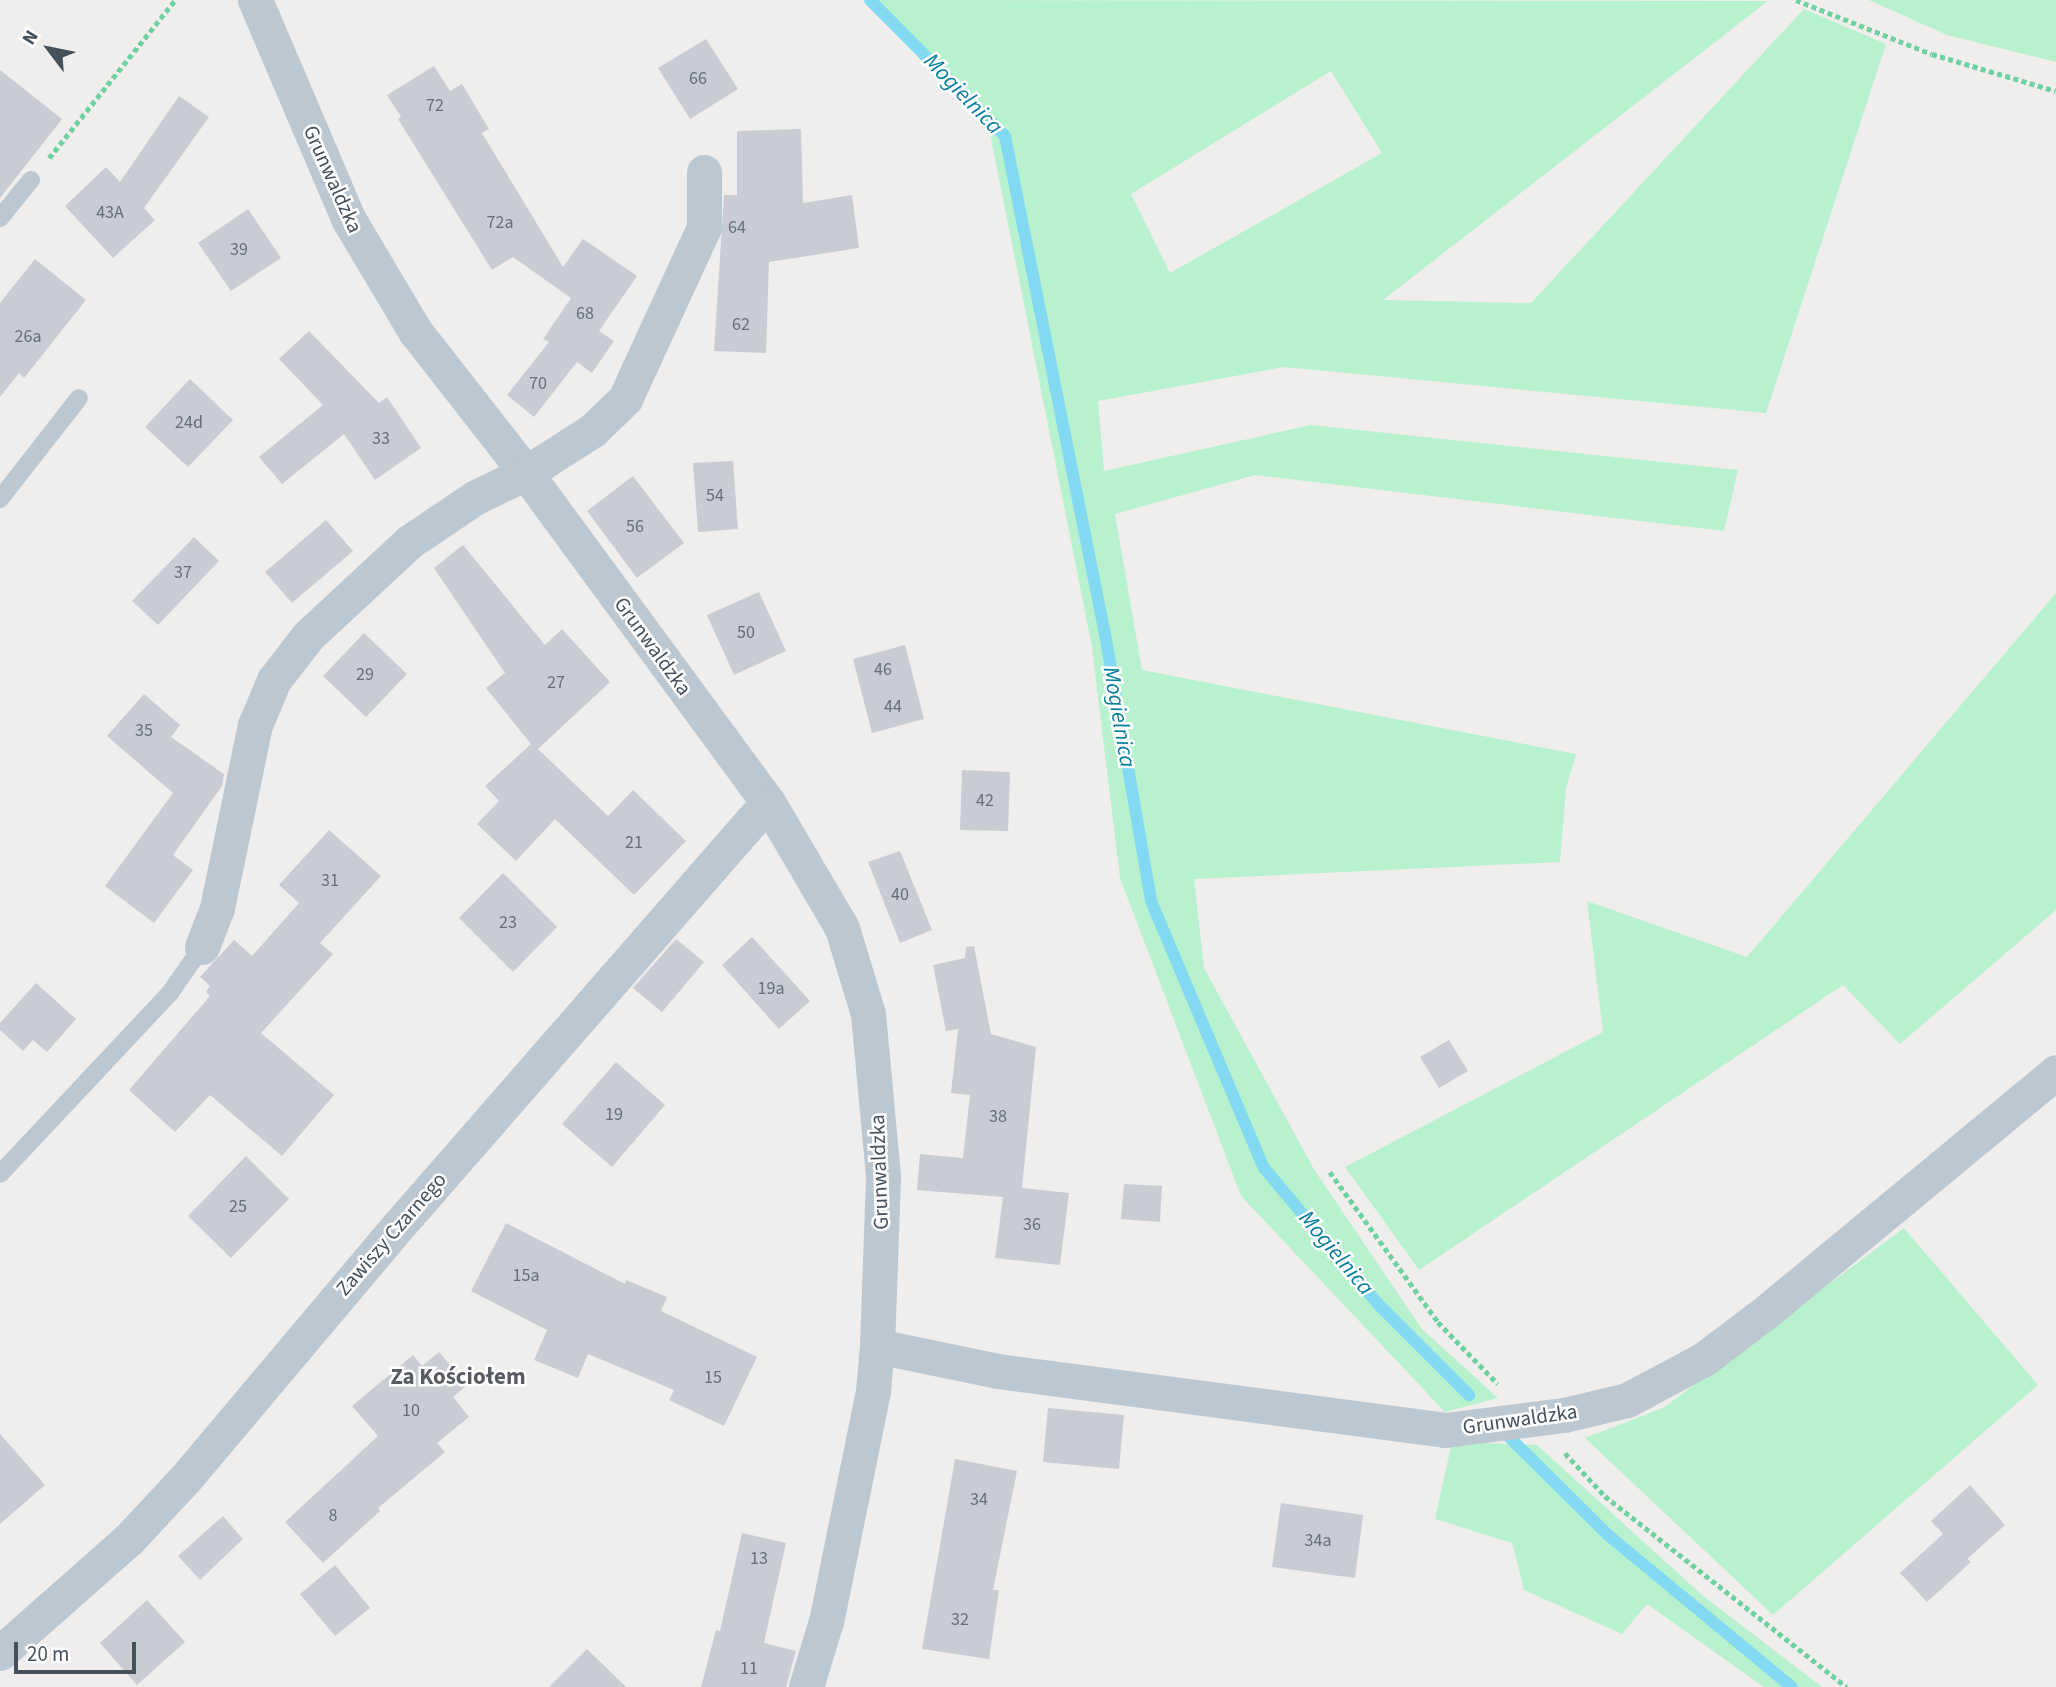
<!DOCTYPE html>
<meta charset="utf-8">
<style>
body{margin:0}
#map{position:relative;width:2056px;height:1687px;overflow:hidden;background:#f0eded;font-family:"Source Sans 3",sans-serif}
div>[style]{position:absolute}
.green>*{inset:0;background:#b8f1ce}
.stream>*{height:12px;margin:-6px;padding:0 6px;transform-origin:6px;border-radius:6px;background:#82d9f1}
.building>*{inset:0;background:#c9ccd2}
.path>*{height:4.5px;margin-top:-2.25px;transform-origin:0;background:repeating-linear-gradient(90deg,#6ed1a1 0 5px,transparent 0 8.5px)}
.lane>*{height:18px;margin:-9px;padding:0 9px;transform-origin:9px;border-radius:9px;background:#bcc8d1}
.street>*{height:35px;margin:-17.5px;padding:0 17.5px;transform-origin:17.5px;border-radius:17.5px;background:#bcc8d1}
span{translate:-50% -50%;white-space:nowrap;text-align:center;line-height:1.15;-webkit-text-stroke:5px #fff;paint-order:stroke}
.number-label{font-size:18px;color:#656f7a}
.number-label span{-webkit-text-stroke-width:0}
.street-label{font-size:21px;color:#44505c}
.water-label{font-size:23px;color:#057e9f;font-style:italic}
.neighbourhood-label{font-size:23px;color:#595d63;font-weight:700}
.north{position:absolute;left:14px;top:14px;width:70px;height:70px;-webkit-text-stroke:5px #fff;paint-order:stroke;rotate:302deg;font-size:19px;font-weight:700;line-height:28px;text-align:center;color:#44505c}
.north::after{content:'';display:block;margin:auto;width:24px;height:32px;background:#44505c;clip-path:polygon(50% 0,100% 100%,50% 72%,0 100%)}
.scale{position:absolute;left:14px;top:1642px;width:122px;height:32px;box-sizing:border-box;border:4px solid #44505c;border-top:0;padding-left:9px;font-size:21px;line-height:24px;white-space:nowrap;color:#44505c;-webkit-text-stroke:5px #fff;paint-order:stroke}
</style>
<div id="map">
<div class="green">
<i style="clip-path:polygon(evenodd,866px 0,1768px 1px,1383px 300px,1531px 303px,1804px 9px,1886px 44px,1766px 413px,1284px 367px,1098px 401px,1104px 471px,1311px 425px,1738px 470px,1724px 531px,1255px 475px,1115px 514px,1142px 670px,1576px 754px,1566px 788px,1560px 862px,1194px 879px,1204px 968px,1315px 1171px,1422px 1329px,1498px 1398px,1445px 1412px,1241px 1196px,1120px 878px,1092px 647px,988px 123px,866px 0,1331px 71px,1382px 153px,1170px 273px,1131px 194px,1331px 71px)"></i>
<i style="clip-path:polygon(1869px 0,2056px 0,2056px 62px,1947px 35px)"></i>
<i style="clip-path:polygon(2056px 593px,2056px 910px,1900px 1044px,1843px 985px,1419px 1270px,1345px 1167px,1603px 1032px,1587px 901px,1747px 957px)"></i>
<i style="clip-path:polygon(1904px 1228px,2038px 1385px,1773px 1615px,1585px 1438px,1663px 1408px)"></i>
<i style="clip-path:polygon(1452px 1442px,1537px 1445px,1702px 1595px,1822px 1687px,1764px 1687px,1647px 1604px,1622px 1634px,1524px 1590px,1512px 1543px,1435px 1519px)"></i>
</div>
<div class="stream">
<i style="left:870px;top:0;width:192px;rotate:45.2deg"></i>
<i style="left:1005px;top:136px;width:508px;rotate:78.65deg"></i>
<i style="left:1105px;top:634px;width:271px;rotate:80.2deg"></i>
<i style="left:1151px;top:901px;width:290px;rotate:67.1deg"></i>
<i style="left:1264px;top:1168px;width:177px;rotate:50deg"></i>
<i style="left:1378px;top:1304px;width:129px;rotate:45deg"></i>
<i style="left:1506px;top:1434px;width:144px;rotate:44.7deg"></i>
<i style="left:1608px;top:1535px;width:239px;rotate:39.6deg"></i>
</div>
<div class="building">
<i style="clip-path:polygon(706px 39px,738px 89px,690px 119px,658px 68px)"></i>
<i style="clip-path:polygon(434px 66px,450px 91px,462px 84px,489px 129px,482px 133px,563px 267px,583px 239px,637px 276px,599px 331px,614px 341px,592px 373px,577px 362px,534px 417px,507px 395px,549px 342px,543px 339px,571px 298px,513px 257px,492px 270px,398px 119px,401px 117px,387px 95px)"></i>
<i style="clip-path:polygon(0 70px,62px 119px,0 198px)"></i>
<i style="clip-path:polygon(179px 96px,209px 117px,144px 208px,155px 220px,113px 258px,65px 206px,106px 167px,120px 182px)"></i>
<i style="clip-path:polygon(801px 129px,803px 203px,852px 195px,859px 248px,769px 262px,766px 353px,714px 351px,724px 195px,737px 195px,737px 131px)"></i>
<i style="clip-path:polygon(248px 209px,281px 258px,231px 291px,198px 243px)"></i>
<i style="clip-path:polygon(35px 259px,86px 300px,24px 378px,19px 373px,0 397px,0 303px)"></i>
<i style="clip-path:polygon(309px 331px,379px 403px,387px 397px,421px 448px,375px 480px,344px 434px,282px 484px,259px 457px,323px 405px,279px 359px)"></i>
<i style="clip-path:polygon(190px 379px,233px 420px,188px 467px,145px 427px)"></i>
<i style="clip-path:polygon(733px 461px,738px 529px,698px 532px,693px 463px)"></i>
<i style="clip-path:polygon(633px 476px,684px 543px,637px 578px,587px 511px)"></i>
<i style="clip-path:polygon(326px 520px,353px 551px,292px 603px,265px 572px)"></i>
<i style="clip-path:polygon(194px 537px,219px 561px,158px 625px,132px 601px)"></i>
<i style="clip-path:polygon(463px 545px,545px 645px,562px 629px,610px 682px,538px 749px,608px 816px,633px 790px,686px 841px,634px 895px,555px 819px,516px 861px,477px 824px,499px 801px,485px 786px,531px 744px,486px 688px,505px 673px,434px 568px)"></i>
<i style="clip-path:polygon(759px 592px,786px 651px,734px 675px,707px 615px)"></i>
<i style="clip-path:polygon(364px 633px,407px 674px,366px 717px,323px 676px)"></i>
<i style="clip-path:polygon(905px 645px,924px 719px,872px 733px,853px 659px)"></i>
<i style="clip-path:polygon(144px 694px,180px 725px,171px 737px,224px 774px,222px 786px,173px 855px,193px 870px,154px 923px,105px 886px,173px 793px,107px 736px)"></i>
<i style="clip-path:polygon(962px 770px,1010px 772px,1008px 831px,960px 830px)"></i>
<i style="clip-path:polygon(329px 830px,381px 876px,320px 943px,333px 954px,261px 1033px,334px 1095px,282px 1156px,210px 1095px,175px 1132px,129px 1090px,210px 996px,206px 992px,210px 986px,200px 977px,234px 940px,252px 956px,299px 903px,279px 885px)"></i>
<i style="clip-path:polygon(900px 851px,932px 930px,900px 943px,868px 862px)"></i>
<i style="clip-path:polygon(503px 873px,557px 927px,513px 972px,459px 918px)"></i>
<i style="clip-path:polygon(752px 937px,810px 1001px,779px 1029px,722px 965px)"></i>
<i style="clip-path:polygon(676px 939px,704px 962px,662px 1012px,633px 988px)"></i>
<i style="clip-path:polygon(974px 946px,991px 1034px,1036px 1047px,1022px 1188px,1069px 1193px,1060px 1265px,995px 1258px,1003px 1197px,917px 1190px,920px 1154px,963px 1158px,970px 1095px,951px 1093px,958px 1029px,946px 1031px,933px 965px,965px 958px,966px 947px)"></i>
<i style="clip-path:polygon(36px 983px,76px 1019px,47px 1052px,33px 1040px,23px 1051px,0 1030px,0 1023px)"></i>
<i style="clip-path:polygon(1449px 1040px,1468px 1071px,1439px 1088px,1420px 1057px)"></i>
<i style="clip-path:polygon(616px 1062px,665px 1105px,612px 1167px,562px 1124px)"></i>
<i style="clip-path:polygon(246px 1156px,289px 1199px,231px 1258px,188px 1216px)"></i>
<i style="clip-path:polygon(1124px 1184px,1162px 1186px,1160px 1222px,1121px 1219px)"></i>
<i style="clip-path:polygon(506px 1223px,625px 1284px,626px 1280px,667px 1297px,661px 1311px,757px 1357px,724px 1426px,669px 1400px,674px 1390px,588px 1354px,578px 1378px,534px 1360px,547px 1330px,471px 1291px)"></i>
<i style="clip-path:polygon(439px 1352px,467px 1385px,453px 1397px,469px 1417px,437px 1443px,445px 1452px,378px 1508px,380px 1511px,323px 1563px,285px 1522px,378px 1436px,352px 1406px,413px 1355px,422px 1366px)"></i>
<i style="clip-path:polygon(1048px 1408px,1124px 1415px,1119px 1469px,1043px 1462px)"></i>
<i style="clip-path:polygon(0 1434px,45px 1485px,0 1524px)"></i>
<i style="clip-path:polygon(955px 1459px,1017px 1471px,993px 1590px,999px 1590px,989px 1659px,922px 1649px)"></i>
<i style="clip-path:polygon(1970px 1485px,2005px 1525px,1967px 1559px,1971px 1562px,1927px 1602px,1900px 1573px,1943px 1534px,1931px 1521px)"></i>
<i style="clip-path:polygon(1281px 1503px,1363px 1515px,1355px 1578px,1272px 1567px)"></i>
<i style="clip-path:polygon(223px 1516px,243px 1539px,200px 1580px,178px 1556px)"></i>
<i style="clip-path:polygon(742px 1533px,786px 1543px,764px 1643px,796px 1651px,786px 1687px,701px 1687px,716px 1630px,720px 1631px)"></i>
<i style="clip-path:polygon(335px 1565px,370px 1608px,335px 1636px,300px 1594px)"></i>
<i style="clip-path:polygon(147px 1600px,185px 1642px,137px 1685px,100px 1643px)"></i>
<i style="clip-path:polygon(587px 1649px,626px 1687px,549px 1687px)"></i>
</div>
<div class="path">
<i style="left:1796px;top:0;width:146px;rotate:21.7deg"></i>
<i style="left:1932px;top:54px;width:129px;rotate:16.6deg"></i>
<i style="left:49px;top:158px;width:202px;rotate:-51.4deg"></i>
<i style="left:1330px;top:1172px;width:185px;rotate:54.2deg"></i>
<i style="left:1438px;top:1322px;width:86px;rotate:45.9deg"></i>
<i style="left:1565px;top:1453px;width:59px;rotate:47.1deg"></i>
<i style="left:1605px;top:1496px;width:308px;rotate:38.3deg"></i>
</div>
<div class="lane">
<i style="left:0;top:218px;width:49px;rotate:-50.8deg"></i>
<i style="left:0;top:499px;width:128px;rotate:-52deg"></i>
<i style="left:0;top:1174px;width:248px;rotate:-46.8deg"></i>
<i style="left:170px;top:993px;width:56px;rotate:-55.2deg"></i>
</div>
<div class="street">
<i style="left:255px;top:0;width:239px;rotate:66.9deg"></i>
<i style="left:349px;top:220px;width:129px;rotate:59.3deg"></i>
<i style="left:415px;top:331px;width:180px;rotate:52deg"></i>
<i style="left:526px;top:473px;width:408px;rotate:53.7deg"></i>
<i style="left:768px;top:802px;width:146px;rotate:59.6deg"></i>
<i style="left:842px;top:928px;width:90px;rotate:73.2deg"></i>
<i style="left:868px;top:1014px;width:163px;rotate:84.7deg"></i>
<i style="left:883px;top:1176px;width:170px;rotate:92deg"></i>
<i style="left:877px;top:1346px;width:45px;rotate:95.1deg"></i>
<i style="left:873px;top:1391px;width:235px;rotate:101.5deg"></i>
<i style="left:826px;top:1621px;width:69px;rotate:106.9deg"></i>
<i style="left:202px;top:947px;width:42px;rotate:-69deg"></i>
<i style="left:217px;top:908px;width:187px;rotate:-78.3deg"></i>
<i style="left:255px;top:725px;width:49px;rotate:-67.1deg"></i>
<i style="left:274px;top:680px;width:56px;rotate:-52.3deg"></i>
<i style="left:308px;top:636px;width:138px;rotate:-42.9deg"></i>
<i style="left:409px;top:542px;width:81px;rotate:-33.9deg"></i>
<i style="left:476px;top:497px;width:55px;rotate:-25.6deg"></i>
<i style="left:526px;top:473px;width:80px;rotate:-32.7deg"></i>
<i style="left:593px;top:430px;width:45px;rotate:-44.1deg"></i>
<i style="left:625px;top:399px;width:189px;rotate:-65.3deg"></i>
<i style="left:704px;top:227px;width:55px;rotate:-90deg"></i>
<i style="left:877px;top:1346px;width:124px;rotate:11.7deg"></i>
<i style="left:998px;top:1371px;width:451px;rotate:7.5deg"></i>
<i style="left:1445px;top:1430px;width:120px;rotate:-7.2deg"></i>
<i style="left:1564px;top:1415px;width:65px;rotate:-13.4deg"></i>
<i style="left:1627px;top:1400px;width:87px;rotate:-28deg"></i>
<i style="left:1704px;top:1359px;width:78px;rotate:-37.2deg"></i>
<i style="left:1766px;top:1312px;width:376px;rotate:-39.6deg"></i>
<i style="left:0;top:1653px;width:172px;rotate:-41.5deg"></i>
<i style="left:129px;top:1539px;width:82px;rotate:-47deg"></i>
<i style="left:185px;top:1479px;width:332px;rotate:-49.9deg"></i>
<i style="left:399px;top:1225px;width:561px;rotate:-48.9deg"></i>
</div>
<div class="number-label">
<span style="left:698px;top:79px">66</span>
<span style="left:435px;top:106px">72</span>
<span style="left:110px;top:213px">43A</span>
<span style="left:500px;top:223px">72a</span>
<span style="left:737px;top:228px">64</span>
<span style="left:239px;top:250px">39</span>
<span style="left:585px;top:314px">68</span>
<span style="left:741px;top:325px">62</span>
<span style="left:28px;top:337px">26a</span>
<span style="left:538px;top:384px">70</span>
<span style="left:189px;top:423px">24d</span>
<span style="left:381px;top:439px">33</span>
<span style="left:715px;top:496px">54</span>
<span style="left:635px;top:527px">56</span>
<span style="left:183px;top:573px">37</span>
<span style="left:746px;top:633px">50</span>
<span style="left:883px;top:670px">46</span>
<span style="left:365px;top:675px">29</span>
<span style="left:556px;top:683px">27</span>
<span style="left:893px;top:707px">44</span>
<span style="left:144px;top:731px">35</span>
<span style="left:985px;top:801px">42</span>
<span style="left:634px;top:843px">21</span>
<span style="left:330px;top:881px">31</span>
<span style="left:900px;top:895px">40</span>
<span style="left:508px;top:923px">23</span>
<span style="left:771px;top:989px">19a</span>
<span style="left:614px;top:1115px">19</span>
<span style="left:998px;top:1117px">38</span>
<span style="left:238px;top:1207px">25</span>
<span style="left:1032px;top:1225px">36</span>
<span style="left:526px;top:1276px">15a</span>
<span style="left:713px;top:1378px">15</span>
<span style="left:411px;top:1411px">10</span>
<span style="left:979px;top:1500px">34</span>
<span style="left:333px;top:1516px">8</span>
<span style="left:1318px;top:1541px">34a</span>
<span style="left:759px;top:1559px">13</span>
<span style="left:960px;top:1620px">32</span>
<span style="left:749px;top:1669px">11</span>
</div>
<div class="street-label">
<span style="left:333px;top:179px;rotate:66deg">Grunwaldzka</span>
<span style="left:653px;top:646px;rotate:54deg">Grunwaldzka</span>
<span style="left:879px;top:1172px;rotate:-92deg">Grunwaldzka</span>
<span style="left:391px;top:1234px;rotate:-49deg">Zawiszy Czarnego</span>
<span style="left:1520px;top:1419px;rotate:-8deg">Grunwaldzka</span>
</div>
<div class="water-label">
<span style="left:963px;top:94px;rotate:46deg">Mogielnica</span>
<span style="left:1119px;top:717px;rotate:80deg">Mogielnica</span>
<span style="left:1336px;top:1253px;rotate:50deg">Mogielnica</span>
</div>
<div class="neighbourhood-label">
<span style="left:458px;top:1377px">Za Kościołem</span>
</div>
<div class="north">N</div>
<div class="scale">20 m</div>
</div>
